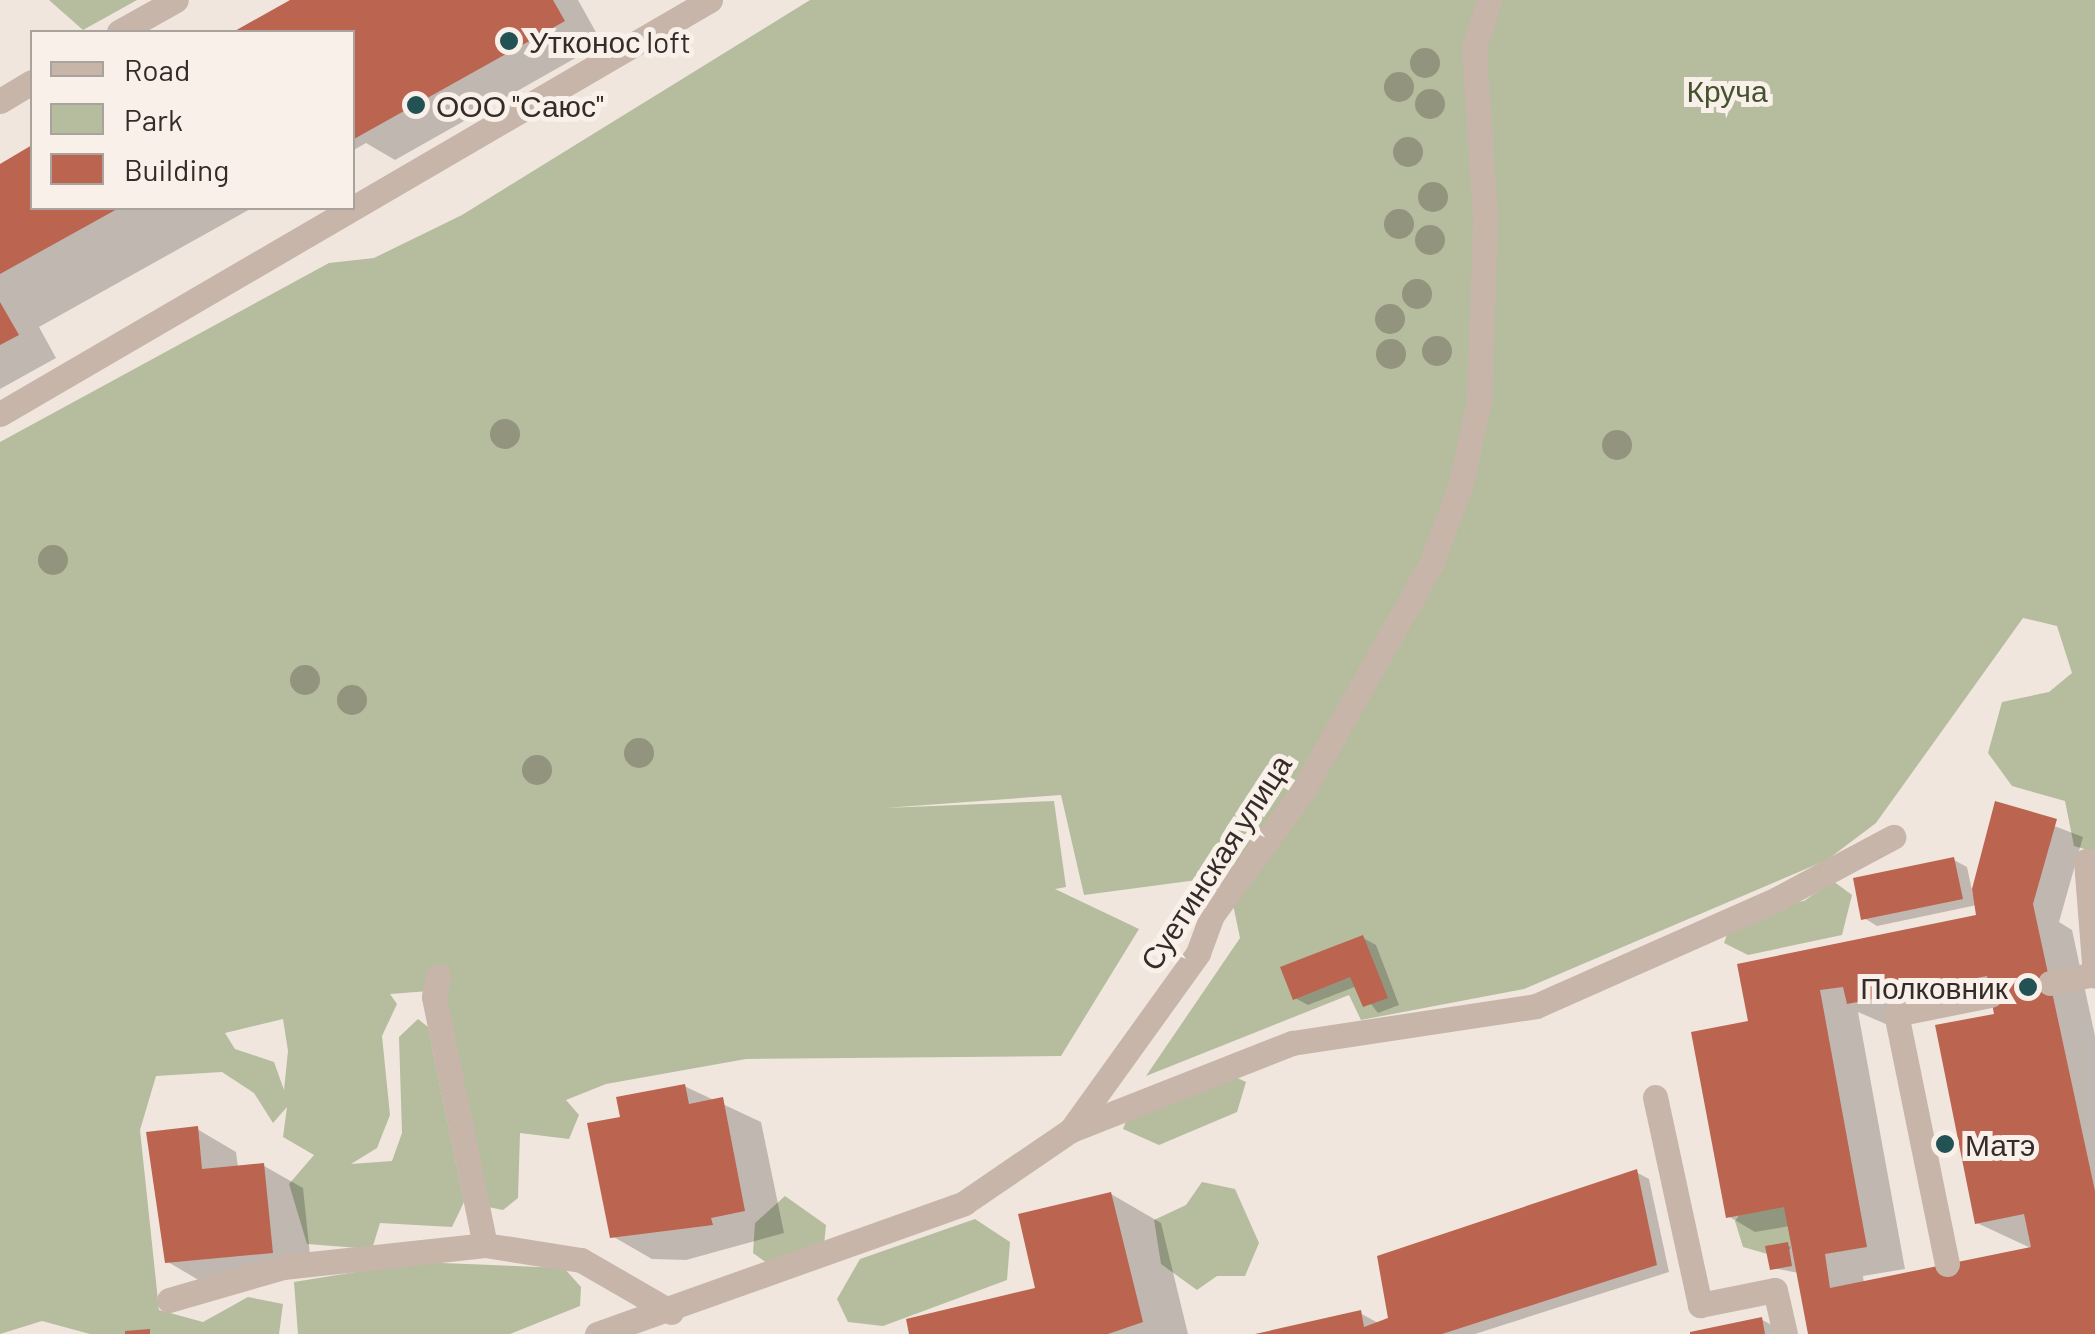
<!DOCTYPE html>
<meta charset="utf-8">
<style>
body{margin:0}
#map{position:relative;width:2095px;height:1334px;overflow:hidden;background:#f0e6dd;font-family:Barlow,sans-serif}
div>[style]{position:absolute}
.green>*{inset:0;background:#b5bd9e}
.shadow>*{inset:0;background:#0003}
.building>*{inset:0;background:#bb6450}
.lane>*{height:25px;margin:-12.5px;padding:0 12.5px;transform-origin:12.5px;border-radius:12.5px;background:#c7b5aa}
.street>*{height:25px;margin:-12.5px;padding:0 12.5px;transform-origin:12.5px;border-radius:12.5px;background:#c7b5aa}
.trees>*{width:30px;height:30px;margin:-15px;border-radius:50%;background:#92947d}
.dots>*{width:28px;height:28px;translate:-50% -50%;box-sizing:border-box;border:5px solid #f8f0e9;border-radius:50%}
span{translate:-50% -50%;white-space:nowrap;text-align:center;line-height:1.15;-webkit-text-stroke:10px #f8f0e9;paint-order:stroke}
.poi-label{font-size:30px;color:#352c29}
.left{translate:0 -50%;text-align:left}
.right{translate:-100% -50%;text-align:right}
.park-label{font-size:30px;color:#46512f}
.street-label{font-size:30px;color:#352c29}
.legend{position:absolute;left:30px;top:30px;width:325px;height:180px;box-sizing:border-box;background:#f8f0e9;border:2px solid #aaa29c;margin:0;padding:12px 18px;list-style:none;font-size:30px;color:#352c29}
.legend li{display:flex;align-items:center;gap:20px;height:50px}
.legend b{width:50px;border:2px solid #aaa29c}
</style>
<div id="map">
<div class="green">
<i style="clip-path:polygon(49px 0,137px 0,83px 30px)"></i>
<i style="clip-path:polygon(evenodd,810px 0,2095px 0,2095px 852px,2074px 846px,2065px 801px,2012px 786px,1988px 753px,2002px 702px,2049px 692px,2072px 673px,2057px 626px,2023px 618px,1876px 823px,1827px 860px,1524px 989px,1361px 1020px,1349px 995px,1146px 1076px,1240px 938px,1227px 876px,1084px 895px,1061px 795px,885px 808px,1054px 801px,1066px 887px,1055px 889px,1139px 929px,1061px 1056px,746px 1059px,606px 1084px,566px 1100px,579px 1115px,569px 1139px,520px 1133px,518px 1198px,503px 1210px,488px 1207px,442px 990px,390px 994px,397px 1004px,382px 1036px,390px 1115px,377px 1148px,351px 1164px,392px 1161px,402px 1133px,399px 1037px,418px 1019px,428px 1027px,464px 1202px,452px 1227px,380px 1223px,372px 1249px,307px 1244px,289px 1184px,314px 1155px,283px 1137px,287px 1107px,273px 1123px,254px 1093px,222px 1072px,156px 1076px,140px 1130px,159px 1310px,203px 1322px,248px 1297px,283px 1304px,279px 1334px,90px 1334px,42px 1321px,0 1334px,0 442px,329px 263px,374px 258px,462px 215px,810px 0,283px 1019px,288px 1051px,284px 1090px,274px 1062px,235px 1049px,225px 1033px,283px 1019px)"></i>
<i style="clip-path:polygon(1833px 881px,1852px 895px,1842px 935px,1748px 955px,1724px 943px,1735px 912px,1804px 901px)"></i>
<i style="clip-path:polygon(1218px 1069px,1246px 1082px,1237px 1112px,1159px 1145px,1123px 1129px,1135px 1098px)"></i>
<i style="clip-path:polygon(1202px 1182px,1235px 1189px,1259px 1243px,1245px 1276px,1217px 1276px,1197px 1290px,1161px 1264px,1154px 1220px,1186px 1205px)"></i>
<i style="clip-path:polygon(1754px 1194px,1792px 1199px,1803px 1234px,1782px 1258px,1743px 1247px,1735px 1221px)"></i>
<i style="clip-path:polygon(785px 1196px,826px 1225px,822px 1265px,787px 1278px,753px 1253px,755px 1223px)"></i>
<i style="clip-path:polygon(975px 1219px,1010px 1242px,1007px 1280px,883px 1326px,848px 1322px,837px 1299px,860px 1259px)"></i>
<i style="clip-path:polygon(417px 1262px,564px 1268px,581px 1287px,580px 1306px,510px 1334px,298px 1334px,294px 1282px)"></i>
</div>
<div class="shadow">
<i style="clip-path:polygon(295px 0,578px 0,602px 43px,395px 160px,366px 143px,352px 151px,352px 32px,238px 32px)"></i>
<i style="clip-path:polygon(32px 148px,32px 208px,252px 208px,39px 327px,56px 358px,0 389px,0 166px)"></i>
<i style="clip-path:polygon(evenodd,1997px 804px,2083px 837px,2059px 922px,2072px 930px,2095px 1036px,2095px 1334px,1810px 1334px,1799px 1273px,1772px 1268px,1787px 1245px,1794px 1249px,1790px 1226px,1755px 1232px,1728px 1216px,1751px 1023px,1740px 965px,1984px 917px,1977px 905px,1877px 926px,1864px 918px,1954px 860px,1967px 867px,1973px 895px,1997px 804px,1995px 1004px,1977px 1223px,2033px 1249px,1864px 1284px,1863px 1276px,1905px 1269px,1858px 1012px,1888px 1025px,1995px 1004px)"></i>
<i style="clip-path:polygon(1363px 938px,1376px 945px,1399px 1005px,1378px 1013px,1357px 986px,1308px 1005px,1295px 998px)"></i>
<i style="clip-path:polygon(684px 1086px,761px 1122px,784px 1233px,686px 1260px,652px 1259px,612px 1236px,623px 1119px)"></i>
<i style="clip-path:polygon(197px 1129px,236px 1152px,238px 1168px,264px 1166px,303px 1188px,312px 1274px,207px 1285px,168px 1262px)"></i>
<i style="clip-path:polygon(1636px 1172px,1649px 1179px,1669px 1272px,1475px 1334px,1259px 1334px,1360px 1313px,1380px 1324px)"></i>
<i style="clip-path:polygon(1111px 1194px,1161px 1223px,1188px 1334px,912px 1334px,1035px 1291px)"></i>
<i style="clip-path:polygon(1761px 1319px,1787px 1334px,1694px 1334px)"></i>
</div>
<div class="building">
<i style="clip-path:polygon(290px 0,553px 0,565px 21px,354px 139px,352px 32px,233px 32px)"></i>
<i style="clip-path:polygon(32px 145px,32px 208px,119px 208px,0 274px,0 164px)"></i>
<i style="clip-path:polygon(0 302px,19px 335px,0 345px)"></i>
<i style="clip-path:polygon(evenodd,1995px 801px,2057px 819px,2033px 904px,2095px 1191px,2095px 1334px,1808px 1334px,1784px 1207px,1726px 1218px,1691px 1032px,1748px 1021px,1737px 964px,1976px 915px,1972px 889px,1995px 801px,1987px 976px,1994px 1014px,1935px 1025px,1975px 1224px,2024px 1214px,2031px 1247px,1830px 1288px,1825px 1254px,1867px 1247px,1820px 990px,1843px 987px,1847px 1004px,1987px 976px)"></i>
<i style="clip-path:polygon(1954px 857px,1963px 899px,1861px 920px,1853px 878px)"></i>
<i style="clip-path:polygon(1363px 935px,1388px 998px,1363px 1007px,1350px 977px,1293px 1000px,1280px 967px)"></i>
<i style="clip-path:polygon(685px 1084px,689px 1104px,723px 1097px,745px 1211px,711px 1218px,713px 1225px,610px 1238px,587px 1123px,620px 1117px,616px 1097px)"></i>
<i style="clip-path:polygon(198px 1126px,202px 1169px,264px 1163px,273px 1253px,165px 1263px,146px 1132px)"></i>
<i style="clip-path:polygon(1637px 1169px,1657px 1265px,1442px 1334px,1255px 1334px,1361px 1310px,1364px 1327px,1388px 1318px,1377px 1256px)"></i>
<i style="clip-path:polygon(1111px 1192px,1143px 1322px,1108px 1334px,909px 1334px,906px 1319px,1035px 1288px,1018px 1214px)"></i>
<i style="clip-path:polygon(1788px 1242px,1792px 1266px,1770px 1270px,1765px 1246px)"></i>
<i style="clip-path:polygon(1762px 1317px,1765px 1334px,1690px 1334px,1690px 1332px)"></i>
<i style="clip-path:polygon(150px 1329px,150px 1334px,125px 1334px,125px 1331px)"></i>
</div>
<div class="lane">
<i style="left:119px;top:32px;width:65px;rotate:-29.3deg"></i>
<i style="left:0;top:101px;width:37px;rotate:-31deg"></i>
<i style="left:2086px;top:861px;width:115px;rotate:85.5deg"></i>
<i style="left:438px;top:976px;width:21px;rotate:101deg"></i>
<i style="left:434px;top:997px;width:253px;rotate:78.4deg"></i>
<i style="left:2050px;top:983px;width:46px;rotate:-11.3deg"></i>
<i style="left:1655px;top:1097px;width:213px;rotate:77.8deg"></i>
<i style="left:1700px;top:1305px;width:76px;rotate:-11.3deg"></i>
<i style="left:1775px;top:1290px;width:45px;rotate:77.2deg"></i>
<i style="left:1071px;top:1130px;width:238px;rotate:-21.5deg"></i>
<i style="left:1292px;top:1043px;width:247px;rotate:-8.6deg"></i>
<i style="left:1536px;top:1006px;width:264px;rotate:-23.9deg"></i>
<i style="left:1777px;top:899px;width:132px;rotate:-28.1deg"></i>
<i style="left:1947px;top:1264px;width:255px;rotate:-101.5deg"></i>
<i style="left:1896px;top:1014px;width:96px;rotate:-11.4deg"></i>
<i style="left:169px;top:1300px;width:119px;rotate:-16.1deg"></i>
<i style="left:283px;top:1267px;width:203px;rotate:-6.2deg"></i>
<i style="left:485px;top:1245px;width:97px;rotate:8.9deg"></i>
<i style="left:581px;top:1260px;width:104px;rotate:30deg"></i>
<i style="left:597px;top:1334px;width:390px;rotate:-19.6deg"></i>
<i style="left:964px;top:1203px;width:130px;rotate:-34.3deg"></i>
<i style="left:1071px;top:1130px;width:218px;rotate:-54.3deg"></i>
<i style="left:1198px;top:953px;width:40px;rotate:-69.8deg"></i>
<i style="left:1212px;top:915px;width:152px;rotate:-53.8deg"></i>
<i style="left:1302px;top:792px;width:264px;rotate:-60.5deg"></i>
<i style="left:1432px;top:562px;width:84px;rotate:-69.8deg"></i>
<i style="left:1461px;top:483px;width:84px;rotate:-77.6deg"></i>
<i style="left:1479px;top:401px;width:183px;rotate:-88.1deg"></i>
<i style="left:1485px;top:218px;width:170px;rotate:-93.7deg"></i>
<i style="left:1474px;top:48px;width:50px;rotate:-72.6deg"></i>
</div>
<div class="street">
<i style="left:0;top:414px;width:822px;rotate:-30.25deg"></i>
</div>
<div class="trees">
<i style="left:1425px;top:63px"></i>
<i style="left:1399px;top:87px"></i>
<i style="left:1430px;top:104px"></i>
<i style="left:1408px;top:152px"></i>
<i style="left:1433px;top:197px"></i>
<i style="left:1399px;top:224px"></i>
<i style="left:1430px;top:240px"></i>
<i style="left:1417px;top:294px"></i>
<i style="left:1390px;top:319px"></i>
<i style="left:1437px;top:351px"></i>
<i style="left:1391px;top:354px"></i>
<i style="left:505px;top:434px"></i>
<i style="left:1617px;top:445px"></i>
<i style="left:53px;top:560px"></i>
<i style="left:305px;top:680px"></i>
<i style="left:352px;top:700px"></i>
<i style="left:639px;top:753px"></i>
<i style="left:537px;top:770px"></i>
</div>
<div class="dots">
<i style="left:509px;top:41px;background:#225253"></i>
<i style="left:416px;top:105px;background:#225253"></i>
<i style="left:2028px;top:987px;background:#225253"></i>
<i style="left:1945px;top:1144px;background:#225253"></i>
</div>
<div class="poi-label">
<span class="left" style="left:529px;top:41px">Утконос loft</span>
<span class="left" style="left:436px;top:105px">ООО "Саюс"</span>
<span class="right" style="left:2008px;top:987px">Полковник</span>
<span class="left" style="left:1965px;top:1144px">Матэ</span>
</div>
<div class="park-label">
<span style="left:1727px;top:90px">Круча</span>
</div>
<div class="street-label">
<span style="left:1215px;top:862px;rotate:-57deg">Суетинская улица</span>
</div>
<ul class="legend">
<li><b style="height:12px;background:#c7b5aa"></b>Road</li>
<li><b style="height:28px;background:#b5bd9e"></b>Park</li>
<li><b style="height:28px;background:#bb6450"></b>Building</li>
</ul>
</div>
